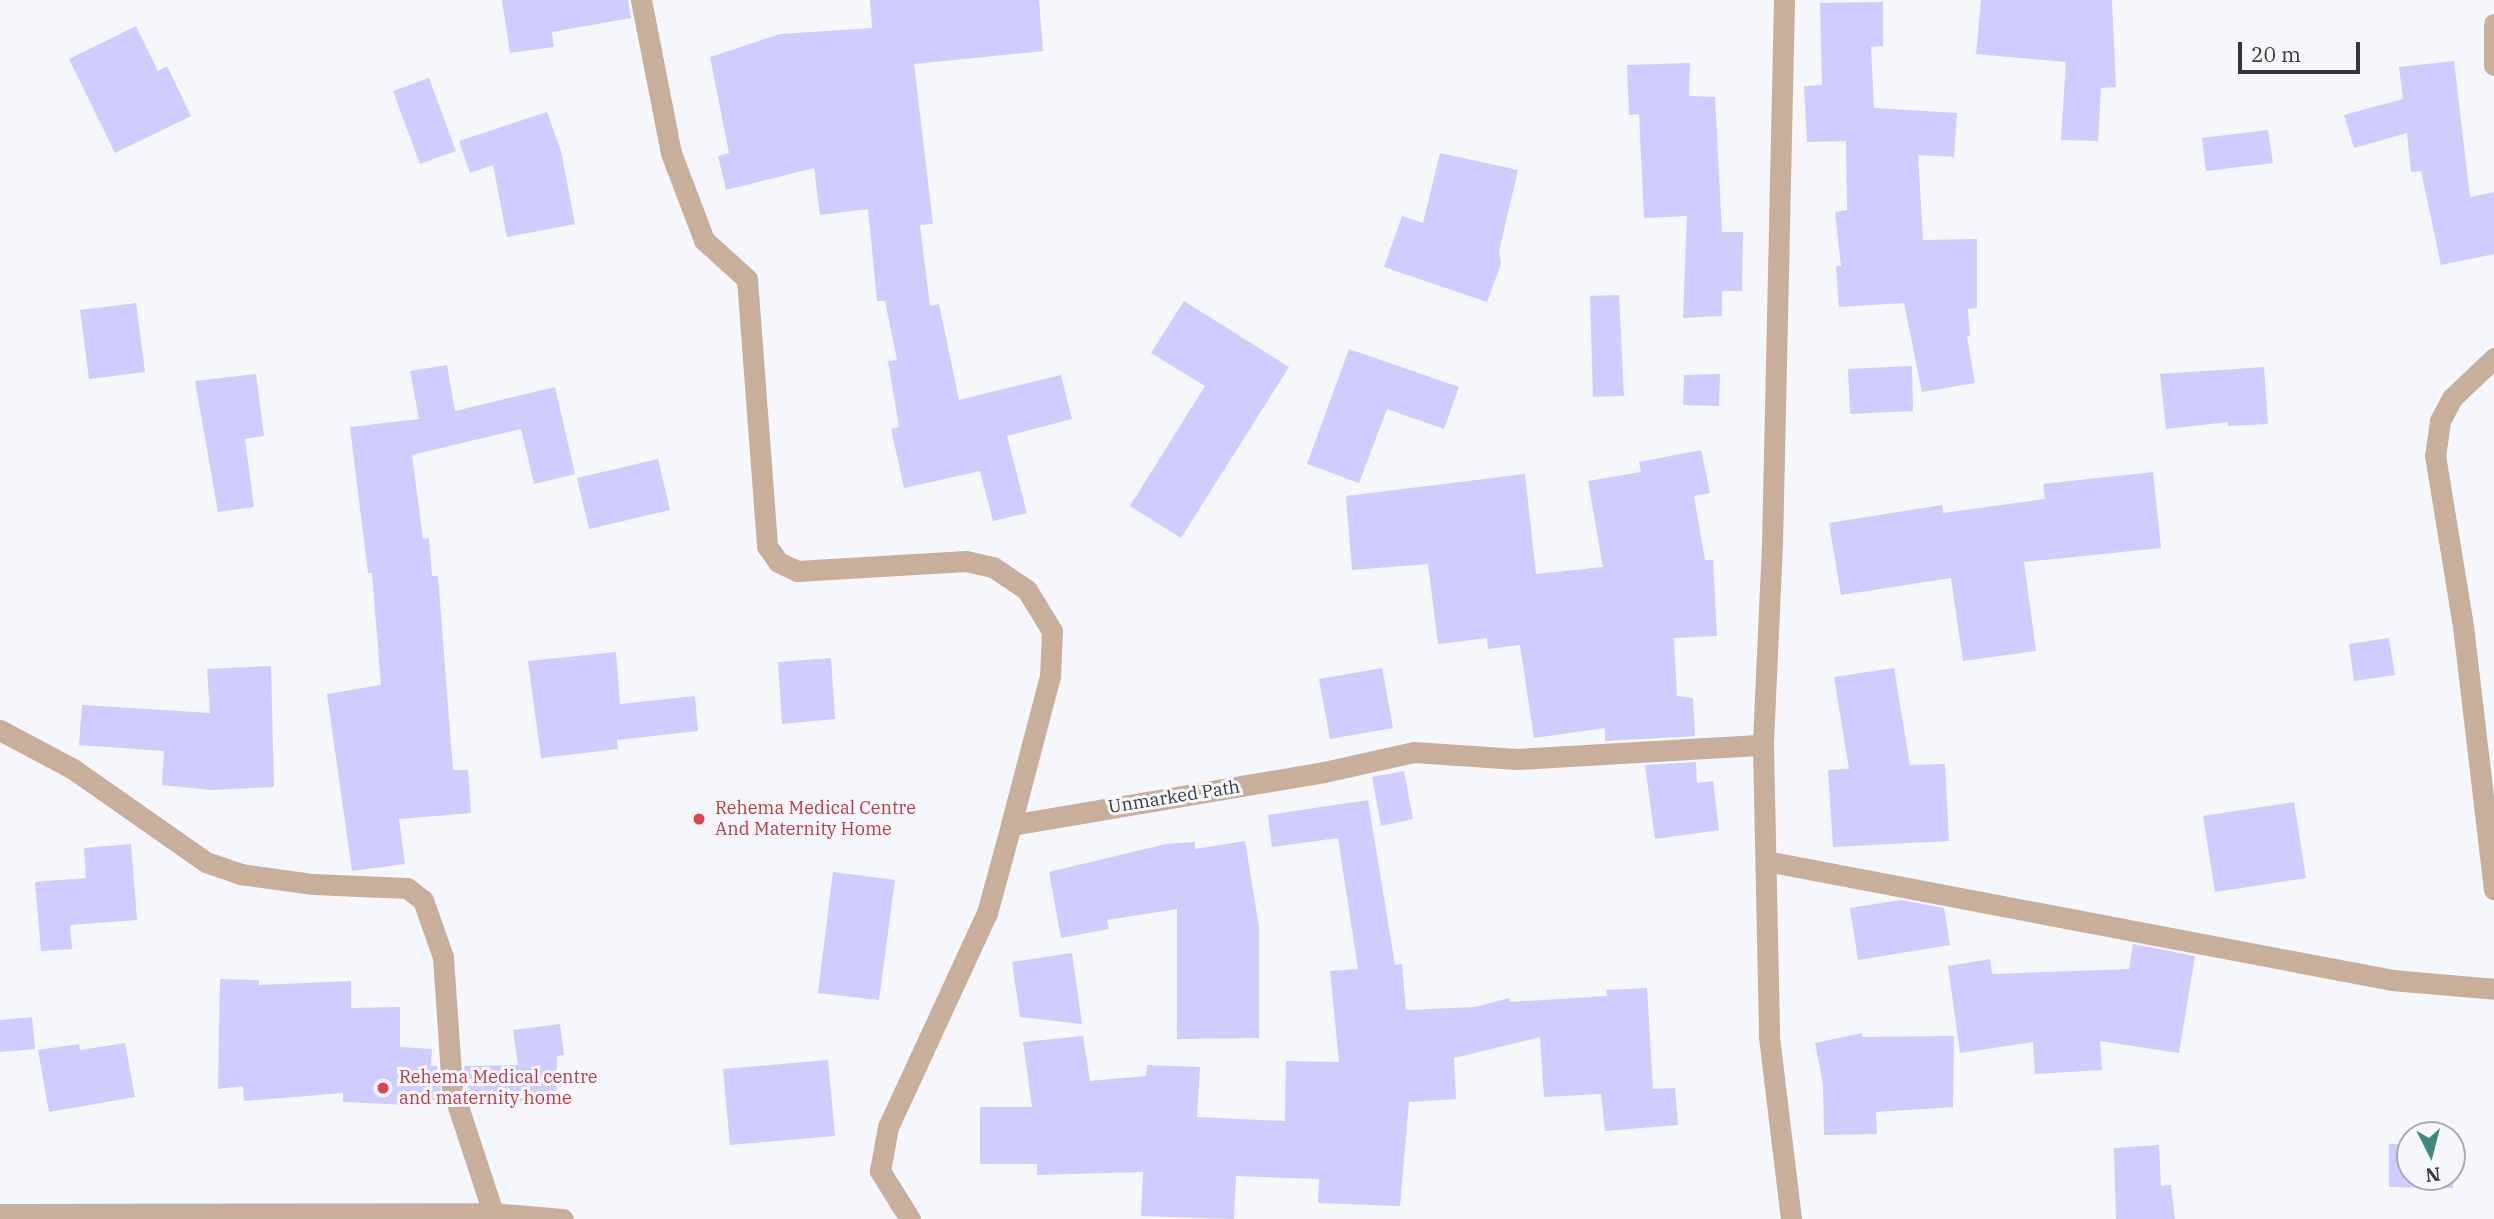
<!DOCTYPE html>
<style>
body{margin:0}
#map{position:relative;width:2494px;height:1219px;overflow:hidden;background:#f6f6fd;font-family:"IBM Plex Serif",serif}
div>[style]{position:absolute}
.building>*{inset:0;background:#d0ccfe}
.minor>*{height:21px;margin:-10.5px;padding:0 10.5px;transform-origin:10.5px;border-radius:10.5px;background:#c7af9b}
.dots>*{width:19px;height:19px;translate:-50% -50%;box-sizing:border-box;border:4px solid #f6f6fd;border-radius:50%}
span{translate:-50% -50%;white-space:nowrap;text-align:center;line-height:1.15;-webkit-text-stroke:6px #f6f6fd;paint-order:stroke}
.street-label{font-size:18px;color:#38383c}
.health-label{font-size:18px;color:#be3a42}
.left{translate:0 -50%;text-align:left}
.north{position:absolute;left:2396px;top:1121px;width:70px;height:70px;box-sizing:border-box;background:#f6f6fd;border:2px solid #aaaab0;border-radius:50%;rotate:174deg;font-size:19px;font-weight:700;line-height:28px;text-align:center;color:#38383c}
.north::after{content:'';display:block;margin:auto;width:24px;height:32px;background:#41877d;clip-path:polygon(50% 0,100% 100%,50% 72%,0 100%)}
.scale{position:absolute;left:2238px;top:42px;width:122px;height:32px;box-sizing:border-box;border:4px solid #38383c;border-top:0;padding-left:9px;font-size:21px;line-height:24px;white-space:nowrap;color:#38383c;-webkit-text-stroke:5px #f6f6fd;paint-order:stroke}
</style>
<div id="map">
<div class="building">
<i style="clip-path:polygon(502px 0,628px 0,631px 18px,552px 32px,554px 47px,510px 53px)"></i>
<i style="clip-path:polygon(870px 0,1039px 0,1043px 51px,914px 64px,933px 224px,920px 225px,930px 306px,939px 304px,959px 400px,1061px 375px,1072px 419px,1007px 436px,1027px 513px,993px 521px,980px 471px,904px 488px,891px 429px,899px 427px,888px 361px,897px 360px,885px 301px,877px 301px,868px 209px,820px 215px,814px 168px,726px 190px,718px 156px,729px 153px,710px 57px,780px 34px,872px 28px)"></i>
<i style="clip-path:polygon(1981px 0,2112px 0,2116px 87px,2101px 88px,2098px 141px,2061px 140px,2066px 62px,1976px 54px)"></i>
<i style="clip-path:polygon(1883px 2px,1883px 46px,1871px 47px,1874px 108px,1957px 113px,1954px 157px,1918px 155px,1923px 240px,1977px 239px,1977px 308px,1968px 309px,1970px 336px,1967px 337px,1975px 383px,1922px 392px,1904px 303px,1839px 307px,1836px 266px,1841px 266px,1835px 212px,1847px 210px,1846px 141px,1807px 142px,1804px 86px,1822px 85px,1820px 3px)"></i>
<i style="clip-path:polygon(136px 26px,158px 71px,167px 66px,191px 116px,115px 153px,69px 59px)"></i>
<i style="clip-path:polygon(2454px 61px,2470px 197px,2494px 192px,2494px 254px,2441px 265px,2421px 171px,2411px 172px,2407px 133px,2354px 148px,2344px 115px,2403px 99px,2399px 67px)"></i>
<i style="clip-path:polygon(1690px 63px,1689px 96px,1715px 97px,1722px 232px,1743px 232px,1742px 291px,1722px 291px,1722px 316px,1683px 318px,1687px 216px,1644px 218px,1639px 114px,1629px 115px,1627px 65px)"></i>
<i style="clip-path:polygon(429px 78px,456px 151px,420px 164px,393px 91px)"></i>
<i style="clip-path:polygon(547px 112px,561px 151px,575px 224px,507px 237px,493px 165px,470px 173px,459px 141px)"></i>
<i style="clip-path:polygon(2268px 130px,2273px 163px,2206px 171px,2202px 138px)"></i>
<i style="clip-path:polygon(1440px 153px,1518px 170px,1499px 251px,1501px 264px,1487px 302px,1384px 267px,1402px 216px,1423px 223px)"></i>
<i style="clip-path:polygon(1619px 295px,1624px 396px,1593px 397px,1590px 296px)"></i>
<i style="clip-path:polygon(1184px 301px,1289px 367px,1181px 538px,1130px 506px,1205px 386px,1151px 353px)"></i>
<i style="clip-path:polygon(136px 303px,145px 372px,89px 379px,80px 310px)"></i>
<i style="clip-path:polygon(1349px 349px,1459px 387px,1444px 429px,1387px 409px,1359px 483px,1307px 464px)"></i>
<i style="clip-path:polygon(447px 365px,455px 411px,555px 387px,575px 474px,534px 484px,521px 429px,412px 455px,423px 539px,429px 538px,432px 576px,438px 576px,453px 770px,468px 770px,471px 813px,399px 819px,405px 864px,352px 871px,327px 694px,381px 685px,372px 573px,368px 573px,350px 427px,419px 419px,410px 371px)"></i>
<i style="clip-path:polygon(1912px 366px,1913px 411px,1850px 414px,1848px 369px)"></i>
<i style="clip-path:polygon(2264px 367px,2268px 424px,2228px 426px,2228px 422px,2166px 429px,2160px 374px)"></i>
<i style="clip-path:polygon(256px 374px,264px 436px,245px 439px,254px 507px,218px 512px,195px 381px)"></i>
<i style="clip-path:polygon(1720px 374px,1719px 406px,1683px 405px,1684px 375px)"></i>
<i style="clip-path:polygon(1701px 450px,1710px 493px,1694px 496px,1705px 560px,1713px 560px,1717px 636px,1674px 638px,1677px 696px,1693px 698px,1695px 736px,1605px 741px,1605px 728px,1534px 738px,1520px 645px,1488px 649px,1487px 638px,1438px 644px,1428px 564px,1352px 570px,1346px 496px,1525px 474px,1536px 574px,1603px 567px,1588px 481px,1641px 472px,1639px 462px)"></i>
<i style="clip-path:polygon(658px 459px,670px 510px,589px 529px,577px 478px)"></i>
<i style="clip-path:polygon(2153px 472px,2161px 548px,2024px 562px,2036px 651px,1963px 661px,1951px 578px,1841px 595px,1829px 523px,1942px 505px,1943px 513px,2045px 499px,2043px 484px)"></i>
<i style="clip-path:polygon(2389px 638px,2395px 675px,2354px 681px,2349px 644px)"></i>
<i style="clip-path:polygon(616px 652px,620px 704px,695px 696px,698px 731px,617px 740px,618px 749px,541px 758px,528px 661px)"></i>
<i style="clip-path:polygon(831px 658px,835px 719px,782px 724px,778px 662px)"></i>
<i style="clip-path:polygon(271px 666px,274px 787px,212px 790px,162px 785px,164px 751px,79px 745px,82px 705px,210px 713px,207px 669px)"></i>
<i style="clip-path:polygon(1382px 668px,1393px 728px,1330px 739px,1319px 679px)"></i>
<i style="clip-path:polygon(1894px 668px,1910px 765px,1945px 764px,1949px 841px,1833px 847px,1828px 770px,1849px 769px,1834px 677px)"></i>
<i style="clip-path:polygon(1696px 762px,1697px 783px,1713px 781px,1719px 830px,1655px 839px,1645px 765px)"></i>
<i style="clip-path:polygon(1404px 771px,1413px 819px,1381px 826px,1372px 777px)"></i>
<i style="clip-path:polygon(1368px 800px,1395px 965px,1402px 964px,1406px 1010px,1475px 1007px,1509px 998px,1510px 1002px,1607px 996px,1606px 990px,1647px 988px,1653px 1089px,1675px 1088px,1678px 1125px,1605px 1131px,1601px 1094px,1544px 1097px,1540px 1037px,1454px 1058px,1456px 1099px,1409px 1102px,1400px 1206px,1318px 1203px,1319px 1179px,1236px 1176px,1234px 1219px,1141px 1216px,1143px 1172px,1037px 1175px,1037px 1164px,980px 1164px,980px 1107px,1032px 1107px,1023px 1042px,1083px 1036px,1090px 1081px,1146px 1076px,1147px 1065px,1200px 1067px,1197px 1117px,1285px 1121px,1286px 1061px,1339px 1062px,1330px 971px,1358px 969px,1338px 838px,1272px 847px,1268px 815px)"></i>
<i style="clip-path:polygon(2294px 802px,2306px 878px,2215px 892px,2203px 816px)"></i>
<i style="clip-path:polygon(1245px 841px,1259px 927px,1259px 1038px,1177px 1039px,1177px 909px,1107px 920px,1109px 929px,1061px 938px,1049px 872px,1166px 844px,1195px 842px,1195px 849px)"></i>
<i style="clip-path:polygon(131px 844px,137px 920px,70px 925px,72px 949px,41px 951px,35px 882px,86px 878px,84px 848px)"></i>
<i style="clip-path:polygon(833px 872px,895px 880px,879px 1000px,818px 993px)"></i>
<i style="clip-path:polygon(1901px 900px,1944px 908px,1950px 945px,1858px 960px,1850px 908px)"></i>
<i style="clip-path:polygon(2133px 944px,2195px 956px,2179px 1053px,2100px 1041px,2102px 1070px,2035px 1074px,2033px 1042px,1960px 1053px,1948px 966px,1990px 959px,1992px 974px,2129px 969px)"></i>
<i style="clip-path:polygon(1072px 953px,1082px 1024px,1020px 1017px,1012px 962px)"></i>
<i style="clip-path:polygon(220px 979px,259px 980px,259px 985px,351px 981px,351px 1008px,400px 1007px,400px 1047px,432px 1049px,431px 1066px,437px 1066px,443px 1102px,429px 1103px,429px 1106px,343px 1102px,343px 1093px,244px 1101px,243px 1086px,218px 1089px)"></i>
<i style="clip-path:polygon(32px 1017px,35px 1049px,0 1052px,0 1020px)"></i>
<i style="clip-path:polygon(560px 1024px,564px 1055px,557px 1056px,557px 1101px,470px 1102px,464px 1066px,518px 1065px,513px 1030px)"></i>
<i style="clip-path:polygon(1862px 1033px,1862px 1037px,1954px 1036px,1953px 1107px,1876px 1112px,1877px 1134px,1824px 1135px,1823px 1084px,1815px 1043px)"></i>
<i style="clip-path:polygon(125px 1043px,135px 1097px,49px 1112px,38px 1050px,79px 1044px,80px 1050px)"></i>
<i style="clip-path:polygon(828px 1060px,835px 1136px,730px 1145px,723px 1069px)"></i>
<i style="clip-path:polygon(2389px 1144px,2410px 1144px,2410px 1177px,2452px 1177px,2454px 1145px,2453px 1188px,2389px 1187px)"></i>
<i style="clip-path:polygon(2159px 1145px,2161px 1186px,2171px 1185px,2175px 1219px,2116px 1219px,2114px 1148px)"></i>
</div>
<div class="minor">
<i style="left:641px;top:0;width:156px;rotate:78.9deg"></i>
<i style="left:671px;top:153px;width:93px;rotate:69.2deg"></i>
<i style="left:704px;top:240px;width:58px;rotate:42.2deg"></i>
<i style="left:747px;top:279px;width:268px;rotate:85.7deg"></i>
<i style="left:767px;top:546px;width:19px;rotate:55deg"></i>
<i style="left:778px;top:562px;width:21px;rotate:25deg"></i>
<i style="left:797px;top:571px;width:169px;rotate:-3.4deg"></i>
<i style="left:966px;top:561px;width:28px;rotate:13deg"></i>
<i style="left:993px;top:567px;width:41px;rotate:34.1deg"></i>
<i style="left:1027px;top:590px;width:48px;rotate:58.6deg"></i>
<i style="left:1052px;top:631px;width:45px;rotate:92.5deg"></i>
<i style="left:1050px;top:676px;width:154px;rotate:104.7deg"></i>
<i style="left:1784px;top:0;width:544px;rotate:91.26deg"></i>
<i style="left:1772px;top:544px;width:201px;rotate:92.6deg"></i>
<i style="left:1763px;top:745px;width:292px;rotate:88.8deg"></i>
<i style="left:1769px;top:1037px;width:183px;rotate:83.1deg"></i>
<i style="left:2494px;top:24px;width:41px;rotate:90deg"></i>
<i style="left:2494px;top:358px;width:58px;rotate:136.4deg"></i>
<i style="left:2452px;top:398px;width:26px;rotate:118deg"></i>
<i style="left:2440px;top:421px;width:34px;rotate:98deg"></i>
<i style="left:2435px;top:455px;width:173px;rotate:80.7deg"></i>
<i style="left:2463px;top:626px;width:265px;rotate:83.3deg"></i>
<i style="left:0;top:730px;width:83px;rotate:28.1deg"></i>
<i style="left:73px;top:769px;width:162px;rotate:35deg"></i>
<i style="left:206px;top:862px;width:36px;rotate:19deg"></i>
<i style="left:240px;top:874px;width:74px;rotate:7.8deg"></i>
<i style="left:313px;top:884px;width:94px;rotate:2.4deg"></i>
<i style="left:407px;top:888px;width:20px;rotate:37deg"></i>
<i style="left:423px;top:900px;width:60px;rotate:70.7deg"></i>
<i style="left:443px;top:957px;width:131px;rotate:86.1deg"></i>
<i style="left:452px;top:1088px;width:132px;rotate:71.8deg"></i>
<i style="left:1766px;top:861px;width:637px;rotate:10.76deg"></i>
<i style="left:2392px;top:980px;width:102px;rotate:5deg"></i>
<i style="left:0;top:1214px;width:493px;rotate:-0.1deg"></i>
<i style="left:493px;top:1213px;width:70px;rotate:4.9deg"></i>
<i style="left:910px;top:1219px;width:57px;rotate:-122deg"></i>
<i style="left:880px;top:1171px;width:45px;rotate:-79.7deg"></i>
<i style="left:888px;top:1127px;width:236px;rotate:-65.2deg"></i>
<i style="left:987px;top:913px;width:91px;rotate:-74.7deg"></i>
<i style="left:1011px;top:825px;width:317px;rotate:-9.6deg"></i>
<i style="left:1324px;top:772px;width:92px;rotate:-12.5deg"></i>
<i style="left:1414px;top:752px;width:103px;rotate:3.9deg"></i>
<i style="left:1517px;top:759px;width:246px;rotate:-3.3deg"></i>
</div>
<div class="dots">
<i style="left:699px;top:819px;background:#e0444e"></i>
<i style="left:383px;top:1088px;background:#e0444e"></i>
</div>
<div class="street-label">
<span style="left:1174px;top:797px;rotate:-9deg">Unmarked Path</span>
</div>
<div class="health-label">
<span class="left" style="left:715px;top:819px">Rehema Medical Centre<br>And Maternity Home</span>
<span class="left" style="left:399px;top:1088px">Rehema Medical centre<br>and maternity home</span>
</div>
<div class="north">N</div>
<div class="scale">20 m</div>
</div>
